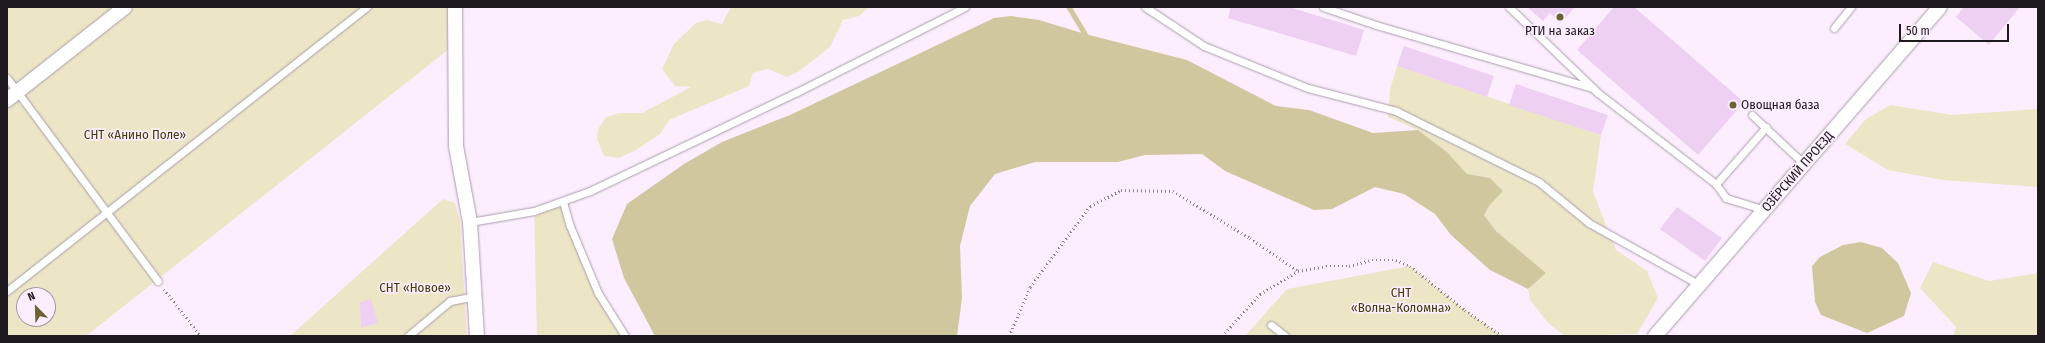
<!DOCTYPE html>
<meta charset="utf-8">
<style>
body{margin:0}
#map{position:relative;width:2045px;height:343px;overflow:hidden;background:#fceefe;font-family:"Fira Sans Condensed",sans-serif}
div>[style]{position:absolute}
.green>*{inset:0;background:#ede6c6}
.water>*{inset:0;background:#d0c79e}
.stream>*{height:4.5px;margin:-2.25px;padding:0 2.25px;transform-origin:2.25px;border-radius:2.25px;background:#d0c79e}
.building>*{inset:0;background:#eed0f3}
.path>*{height:2.5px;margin-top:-1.25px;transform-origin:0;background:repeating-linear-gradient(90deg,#8c838e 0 1px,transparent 0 4px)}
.roads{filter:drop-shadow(0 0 1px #a99dab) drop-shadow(0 0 1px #a99dab)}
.service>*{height:7px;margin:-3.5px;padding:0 3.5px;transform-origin:3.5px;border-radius:3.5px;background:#fff}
.minor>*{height:14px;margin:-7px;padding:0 7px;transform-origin:7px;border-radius:7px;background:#fff}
.dots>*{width:11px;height:11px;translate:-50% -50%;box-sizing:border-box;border:2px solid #fceefe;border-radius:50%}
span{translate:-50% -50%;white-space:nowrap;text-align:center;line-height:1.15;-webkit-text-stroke:3px #fceefe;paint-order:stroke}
.poi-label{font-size:13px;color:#1d191e}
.left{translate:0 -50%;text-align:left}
.park-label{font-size:13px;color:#453b06}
.street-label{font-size:13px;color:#1d191e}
.frame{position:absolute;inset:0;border:8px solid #1d191e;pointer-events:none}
.north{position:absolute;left:16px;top:287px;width:40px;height:40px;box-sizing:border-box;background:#fceefe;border:1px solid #a399a4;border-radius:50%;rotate:337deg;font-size:11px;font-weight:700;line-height:16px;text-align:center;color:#1d191e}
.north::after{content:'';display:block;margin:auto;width:14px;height:18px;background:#6d622f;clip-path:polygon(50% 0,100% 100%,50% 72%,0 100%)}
.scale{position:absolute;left:1899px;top:24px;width:110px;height:18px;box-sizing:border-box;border:2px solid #1d191e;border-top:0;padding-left:5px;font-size:12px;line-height:14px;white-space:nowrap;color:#1d191e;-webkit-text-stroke:3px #fceefe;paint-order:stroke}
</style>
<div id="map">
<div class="green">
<i style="clip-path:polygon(evenodd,7px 7px,448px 7px,449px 49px,86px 336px,7px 336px,7px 7px,24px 295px,48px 295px,48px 319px,24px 319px,24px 295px)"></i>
<i style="clip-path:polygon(731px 7px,869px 7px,859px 16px,843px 20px,830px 47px,798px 72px,787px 77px,768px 69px,753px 73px,749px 86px,669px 120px,660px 134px,636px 150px,619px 158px,604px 156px,597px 139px,598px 129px,606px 117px,620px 113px,642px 113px,691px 87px,675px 86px,662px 69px,674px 44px,696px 23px,707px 20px,722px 24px)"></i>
<i style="clip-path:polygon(1397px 66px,1601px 135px,1593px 192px,1616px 250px,1647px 271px,1658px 298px,1637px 334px,1565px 336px,1548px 323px,1530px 300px,1528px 289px,1546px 273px,1496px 231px,1484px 215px,1489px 206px,1503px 191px,1490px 178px,1467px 174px,1447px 152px,1418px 130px,1388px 117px,1390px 90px)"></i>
<i style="clip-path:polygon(1890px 105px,1952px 115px,2038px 109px,2038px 187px,1943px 180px,1888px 170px,1845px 144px,1866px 119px)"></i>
<i style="clip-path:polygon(443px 199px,455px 203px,460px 221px,467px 336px,290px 336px)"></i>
<i style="clip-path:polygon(563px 202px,598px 293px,625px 336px,537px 336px,534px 211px)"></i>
<i style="clip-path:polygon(1933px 262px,1989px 281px,2038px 273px,2038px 336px,1953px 336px,1956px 327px,1920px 288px)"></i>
<i style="clip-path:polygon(1410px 266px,1465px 310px,1502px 336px,1245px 336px,1287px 289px)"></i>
</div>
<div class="water">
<i style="clip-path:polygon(1011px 16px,1039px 20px,1085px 34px,1187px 60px,1276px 106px,1309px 110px,1373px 133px,1418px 130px,1447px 152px,1467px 174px,1490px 178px,1503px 191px,1489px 206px,1484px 215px,1496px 231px,1546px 273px,1528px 289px,1490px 270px,1451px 235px,1435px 214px,1404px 194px,1375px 187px,1332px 209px,1314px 210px,1225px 171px,1202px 154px,1145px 155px,1118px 162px,1035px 162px,995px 174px,970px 206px,960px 246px,962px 298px,957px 336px,655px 336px,624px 278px,612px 239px,627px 204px,684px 164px,722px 142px,790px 115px,994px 18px)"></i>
<i style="clip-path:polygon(1861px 242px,1882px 248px,1898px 263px,1911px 293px,1904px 316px,1867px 333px,1821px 315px,1815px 302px,1812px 266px,1820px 257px,1843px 245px)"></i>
</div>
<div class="stream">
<i style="left:1069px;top:7px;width:31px;rotate:59deg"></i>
</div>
<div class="building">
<i style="clip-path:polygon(1231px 7px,1289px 7px,1364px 30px,1356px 56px,1228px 18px)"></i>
<i style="clip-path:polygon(1527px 7px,1575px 7px,1561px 23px,1550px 13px,1543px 21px)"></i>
<i style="clip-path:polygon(1614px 7px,1634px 7px,1744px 102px,1698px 155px,1577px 50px)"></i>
<i style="clip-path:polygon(1964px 7px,2020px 7px,1989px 45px,1956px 17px)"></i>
<i style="clip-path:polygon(1404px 46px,1494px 76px,1487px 97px,1397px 66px)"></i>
<i style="clip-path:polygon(1516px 84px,1608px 115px,1601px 135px,1509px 105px)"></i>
<i style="clip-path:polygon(1677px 207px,1722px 238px,1705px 261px,1660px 229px)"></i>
<i style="clip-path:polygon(371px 299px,378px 323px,361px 328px,360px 302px)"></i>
</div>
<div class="path">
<i style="left:164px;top:289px;width:60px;rotate:51.8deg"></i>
<i style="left:1009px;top:336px;width:53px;rotate:-66.8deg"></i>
<i style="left:1030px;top:287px;width:101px;rotate:-53.5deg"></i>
<i style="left:1090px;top:206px;width:35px;rotate:-27deg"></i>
<i style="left:1121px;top:190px;width:52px;rotate:1.1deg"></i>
<i style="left:1173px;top:191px;width:90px;rotate:31.4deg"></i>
<i style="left:1250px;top:238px;width:58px;rotate:34.5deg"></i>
<i style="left:1222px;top:336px;width:57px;rotate:-47.9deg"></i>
<i style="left:1260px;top:294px;width:44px;rotate:-31.2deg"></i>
<i style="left:1298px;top:271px;width:28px;rotate:-10deg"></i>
<i style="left:1326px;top:266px;width:23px"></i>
<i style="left:1349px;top:266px;width:24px;rotate:-15deg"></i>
<i style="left:1372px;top:260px;width:24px"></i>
<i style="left:1396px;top:260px;width:15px;rotate:23deg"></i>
<i style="left:1410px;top:266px;width:70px;rotate:38.7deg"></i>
<i style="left:1465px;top:310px;width:45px;rotate:35.1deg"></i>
</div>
<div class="roads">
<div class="service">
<i style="left:1145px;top:7px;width:71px;rotate:33.5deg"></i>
<i style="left:1204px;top:46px;width:112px;rotate:22deg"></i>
<i style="left:1308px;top:88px;width:91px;rotate:14.6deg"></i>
<i style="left:1396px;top:111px;width:160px;rotate:26.4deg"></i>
<i style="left:1539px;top:182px;width:65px;rotate:39.4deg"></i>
<i style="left:1589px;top:223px;width:127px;rotate:29.2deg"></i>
<i style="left:1323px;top:7px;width:56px;rotate:18.8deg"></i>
<i style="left:1376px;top:25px;width:226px;rotate:16.2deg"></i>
<i style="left:1509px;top:7px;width:124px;rotate:44deg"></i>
<i style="left:1598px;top:93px;width:149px;rotate:37.6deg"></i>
<i style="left:1834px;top:28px;width:27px;rotate:-51deg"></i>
<i style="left:7px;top:78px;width:253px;rotate:53.4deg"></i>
<i style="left:1752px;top:115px;width:73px;rotate:43.3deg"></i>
<i style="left:563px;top:202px;width:25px;rotate:74deg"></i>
<i style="left:570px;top:226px;width:73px;rotate:67.3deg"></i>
<i style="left:598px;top:293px;width:51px;rotate:57.9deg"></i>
<i style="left:1765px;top:210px;width:41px;rotate:-162.9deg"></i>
<i style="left:1726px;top:198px;width:17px;rotate:-126deg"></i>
<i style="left:1716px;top:184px;width:76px;rotate:-48.7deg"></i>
<i style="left:470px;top:222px;width:65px;rotate:-9.8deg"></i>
<i style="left:534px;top:211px;width:59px;rotate:-19.7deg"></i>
<i style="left:590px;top:191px;width:229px;rotate:-25.6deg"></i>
<i style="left:797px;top:92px;width:188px;rotate:-26.8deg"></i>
<i style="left:7px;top:291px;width:459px;rotate:-38.3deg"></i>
<i style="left:1271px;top:325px;width:18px;rotate:38deg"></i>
<i style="left:408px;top:336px;width:55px;rotate:-39.8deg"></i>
<i style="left:450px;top:301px;width:25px;rotate:-11deg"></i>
</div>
<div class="minor">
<i style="left:455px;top:7px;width:139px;rotate:89.6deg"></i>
<i style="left:456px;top:146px;width:77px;rotate:79.6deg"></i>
<i style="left:470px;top:222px;width:114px;rotate:86.5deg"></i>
<i style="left:7px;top:100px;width:150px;rotate:-38.2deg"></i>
<i style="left:1655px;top:336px;width:435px;rotate:-49.1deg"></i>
</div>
</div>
<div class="dots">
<i style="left:1560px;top:17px;background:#6d622f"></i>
<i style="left:1733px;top:105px;background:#6d622f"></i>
</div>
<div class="poi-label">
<span style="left:1560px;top:31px">РТИ на заказ</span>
<span class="left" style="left:1741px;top:105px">Овощная база</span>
</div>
<div class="park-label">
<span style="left:135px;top:135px">СНТ «Анино Поле»</span>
<span style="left:415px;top:288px">СНТ «Новое»</span>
<span style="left:1401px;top:301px">СНТ<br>«Волна-Коломна»</span>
</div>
<div class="street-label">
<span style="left:1798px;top:172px;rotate:-49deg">ОЗЁРСКИЙ ПРОЕЗД</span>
</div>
<div class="frame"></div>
<div class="north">N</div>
<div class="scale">50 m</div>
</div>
